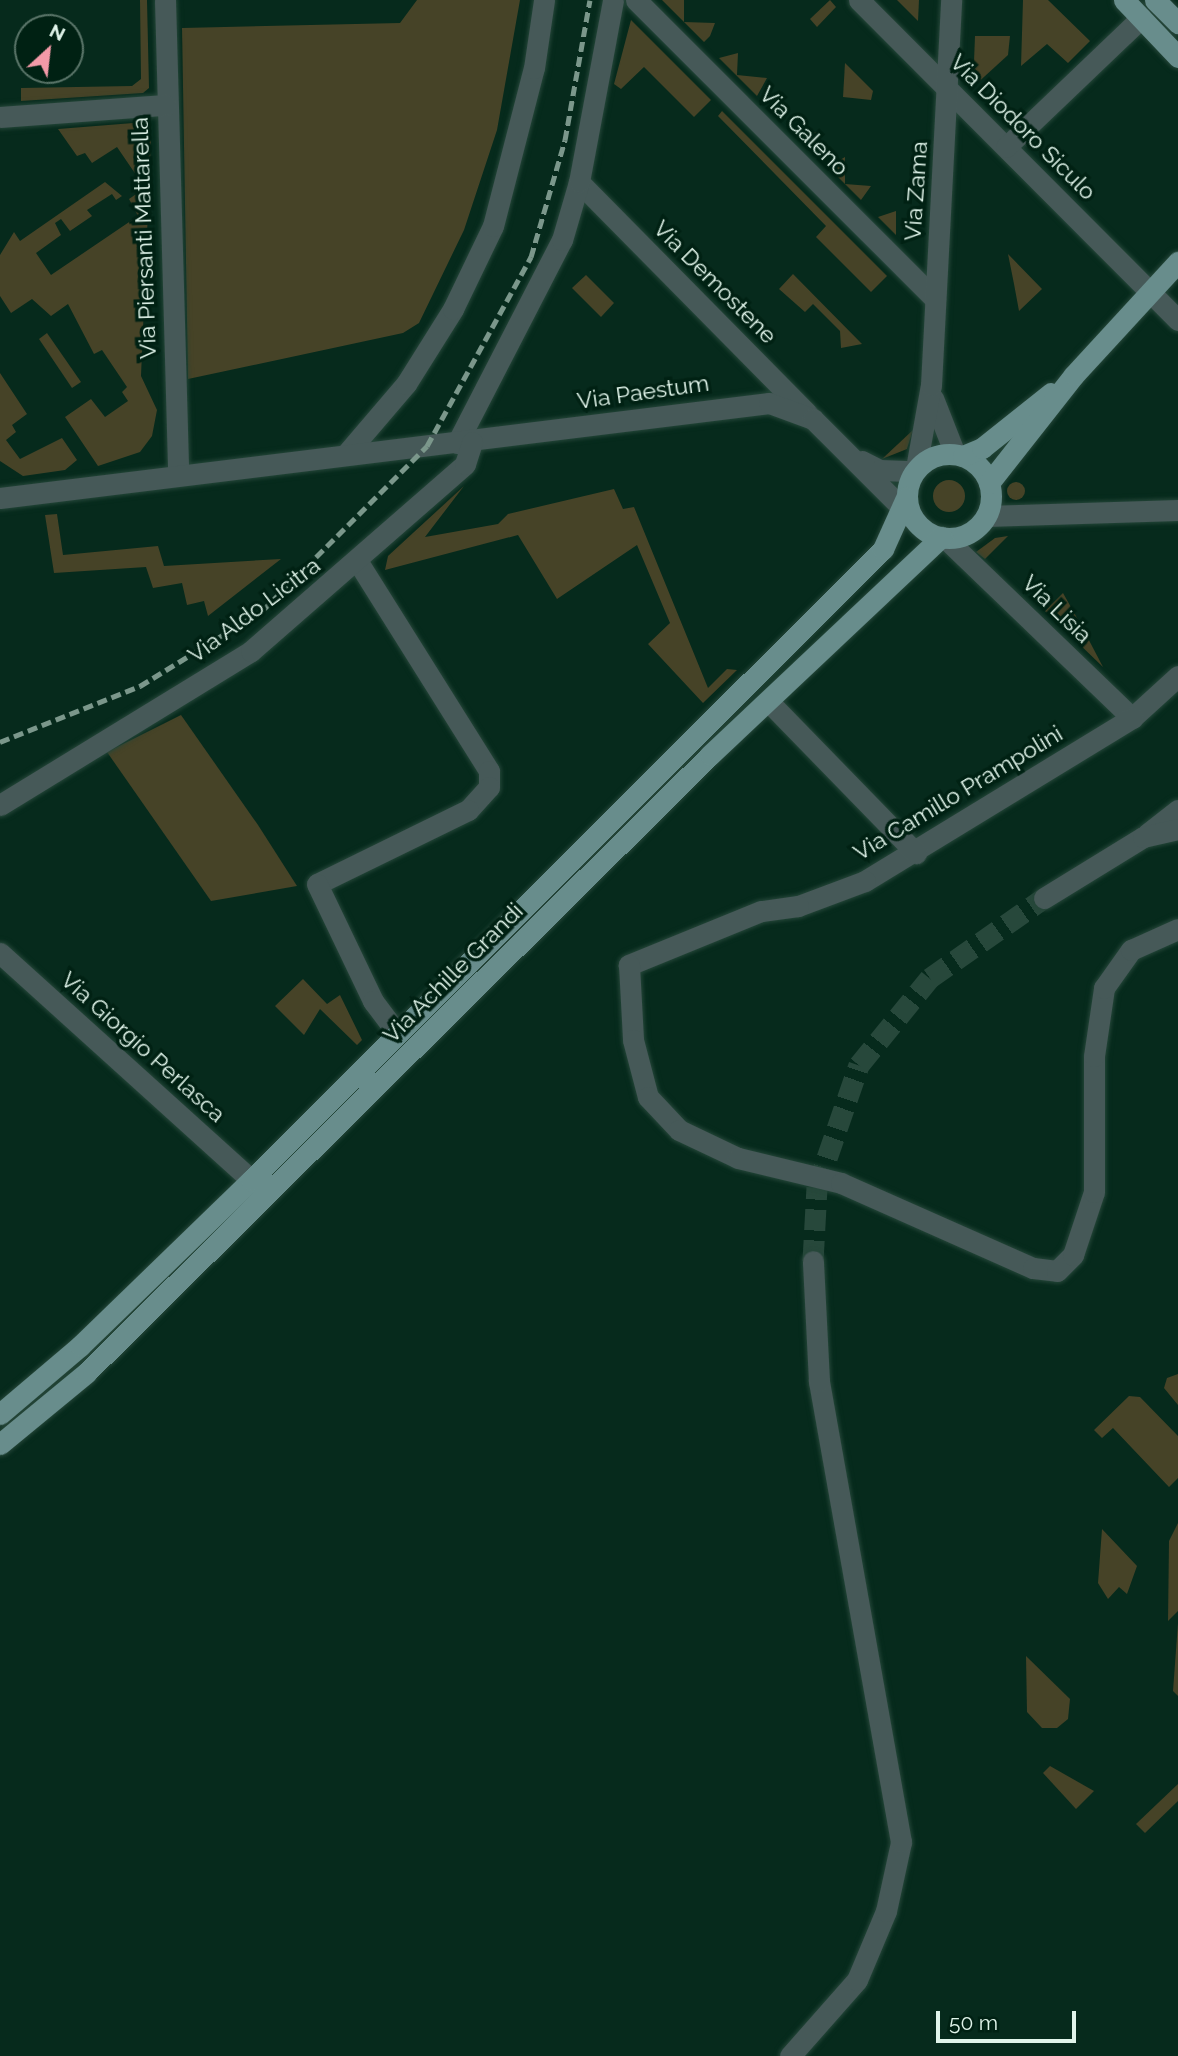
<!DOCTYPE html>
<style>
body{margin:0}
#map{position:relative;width:1178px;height:2056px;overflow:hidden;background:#062a1c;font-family:Raleway,sans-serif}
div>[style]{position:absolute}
.green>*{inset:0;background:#464327}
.round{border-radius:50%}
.minor-tunnel>*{height:21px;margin-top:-10.5px;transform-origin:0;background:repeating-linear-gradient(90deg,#27483b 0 21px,transparent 0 31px)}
.roads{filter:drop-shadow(0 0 2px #254639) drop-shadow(0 0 2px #254639)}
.minor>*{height:21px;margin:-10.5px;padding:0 10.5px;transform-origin:10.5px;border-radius:10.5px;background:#465958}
.major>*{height:21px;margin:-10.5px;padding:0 10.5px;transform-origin:10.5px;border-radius:10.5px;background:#688d8c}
.major>.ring{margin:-10.5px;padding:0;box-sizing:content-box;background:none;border:21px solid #688d8c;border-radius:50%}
.rail>*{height:5px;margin-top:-2.5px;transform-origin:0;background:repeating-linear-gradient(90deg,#7b978b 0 10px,transparent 0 15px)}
span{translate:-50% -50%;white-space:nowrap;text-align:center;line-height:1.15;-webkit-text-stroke:7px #002113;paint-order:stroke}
.street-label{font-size:23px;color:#e0f4ea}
.north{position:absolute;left:14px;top:14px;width:70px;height:70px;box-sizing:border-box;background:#002113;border:2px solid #5a7569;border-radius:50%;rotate:27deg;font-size:19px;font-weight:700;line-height:28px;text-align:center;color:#e0f4ea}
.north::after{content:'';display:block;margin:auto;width:24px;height:32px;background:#f39aa8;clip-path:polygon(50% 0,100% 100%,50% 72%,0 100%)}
.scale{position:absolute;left:936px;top:2011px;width:140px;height:32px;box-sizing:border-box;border:4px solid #e0f4ea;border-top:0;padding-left:9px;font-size:21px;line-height:24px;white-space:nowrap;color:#e0f4ea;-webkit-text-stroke:5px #002113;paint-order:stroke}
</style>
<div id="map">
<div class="green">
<i style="clip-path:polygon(140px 0,147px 0,149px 88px,143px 93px,21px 101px,21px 88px,132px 86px,141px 79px)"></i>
<i style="clip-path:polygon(417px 0,520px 0,497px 130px,464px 230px,419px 323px,403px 333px,188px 379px,182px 28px,400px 23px)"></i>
<i style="clip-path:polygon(662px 0,684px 0,684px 22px,715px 23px,710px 36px,704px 42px)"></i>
<i style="clip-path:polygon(830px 0,836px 7px,817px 27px,810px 19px)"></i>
<i style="clip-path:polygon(897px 0,919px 0,918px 21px)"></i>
<i style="clip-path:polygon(1023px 0,1048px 0,1090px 41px,1068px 63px,1047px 44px,1021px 66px)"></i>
<i style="clip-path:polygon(631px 20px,711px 100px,694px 117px,644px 67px,621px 89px,614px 84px)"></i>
<i style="clip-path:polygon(975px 36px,1010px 36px,1008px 55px,973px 87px)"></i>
<i style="clip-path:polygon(738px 53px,737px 75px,767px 78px,757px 96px,719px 58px)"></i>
<i style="clip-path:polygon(845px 63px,873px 91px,871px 100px,843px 97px)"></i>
<i style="clip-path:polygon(722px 111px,887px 276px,871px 292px,816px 237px,826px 226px,718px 116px)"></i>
<i style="clip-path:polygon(133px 123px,151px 140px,141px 376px,157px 410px,152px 436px,140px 452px,98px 466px,65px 417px,91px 399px,105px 417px,128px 401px,122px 392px,127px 387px,102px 350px,94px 354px,68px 304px,51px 316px,32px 299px,11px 313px,0 296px,0 255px,14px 232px,20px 241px,105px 182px,122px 196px,116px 200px,112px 194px,87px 210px,92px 216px,70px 231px,61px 219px,55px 223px,61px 235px,36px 253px,51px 275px,138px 216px,129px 199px,145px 188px,117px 147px,92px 163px,85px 153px,77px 156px,58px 129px)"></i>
<i style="clip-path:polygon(820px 132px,811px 150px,793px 133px)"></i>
<i style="clip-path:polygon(845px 157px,845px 184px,871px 186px,861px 200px,828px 167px)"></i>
<i style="clip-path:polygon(896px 211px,896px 235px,878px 217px)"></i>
<i style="clip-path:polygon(1008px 254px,1042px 289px,1019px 311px,1014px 284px)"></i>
<i style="clip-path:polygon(793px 274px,862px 344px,841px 348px,840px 331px,813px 304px,805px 312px,779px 289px)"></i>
<i style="clip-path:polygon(586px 275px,614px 303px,601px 317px,572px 288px)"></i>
<i style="clip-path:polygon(47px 333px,81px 382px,72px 388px,39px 339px)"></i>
<i style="clip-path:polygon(0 373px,27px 414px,12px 425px,16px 432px,6px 440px,20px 459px,62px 438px,77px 460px,65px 470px,23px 476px,0 461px)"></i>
<i style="clip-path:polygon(913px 430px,907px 449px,882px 459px)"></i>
<i class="round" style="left:933px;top:480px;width:32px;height:32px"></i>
<i class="round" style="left:1007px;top:482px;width:18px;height:18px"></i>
<i style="clip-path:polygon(464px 486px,425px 537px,498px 524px,508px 514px,614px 489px,623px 509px,634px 507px,708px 688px,727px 669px,737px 670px,703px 703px,648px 644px,670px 623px,637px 545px,557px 599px,518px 535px,385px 570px,388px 556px)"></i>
<i style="clip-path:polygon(57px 514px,63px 555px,158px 546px,164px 566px,281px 559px,208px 616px,204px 601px,187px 605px,182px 583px,153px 588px,146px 567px,54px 573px,45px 515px)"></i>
<i style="clip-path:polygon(1008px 536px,985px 559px,976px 552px,995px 538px)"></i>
<i style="clip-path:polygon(1063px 593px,1081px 625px,1103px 667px,1045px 611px)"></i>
<i style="clip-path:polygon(181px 715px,258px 825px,297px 886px,211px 901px,107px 752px)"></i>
<i style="clip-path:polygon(303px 979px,327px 1004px,340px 995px,362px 1040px,357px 1045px,320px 1009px,304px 1035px,275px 1006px)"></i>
<i style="clip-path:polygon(1178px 1374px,1178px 1405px,1164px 1388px,1167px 1378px)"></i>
<i style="clip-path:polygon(1129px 1396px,1140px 1397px,1178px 1436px,1178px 1478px,1169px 1487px,1113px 1428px,1102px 1438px,1094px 1430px)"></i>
<i style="clip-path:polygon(1178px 1523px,1178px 1611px,1168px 1621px,1169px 1541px)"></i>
<i style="clip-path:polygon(1102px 1529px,1137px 1566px,1127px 1594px,1119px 1587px,1108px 1599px,1098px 1583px)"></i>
<i style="clip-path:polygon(1178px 1623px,1178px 1696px,1173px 1691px)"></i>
<i style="clip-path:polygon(1026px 1656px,1070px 1699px,1068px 1719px,1057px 1728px,1042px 1728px,1027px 1712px)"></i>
<i style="clip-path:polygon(1050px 1766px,1094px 1791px,1076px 1809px,1043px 1773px)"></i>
<i style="clip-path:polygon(1178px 1784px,1178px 1801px,1145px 1833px,1136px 1824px)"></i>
</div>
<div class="minor-tunnel">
<i style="left:813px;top:1261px;width:74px;rotate:-86.9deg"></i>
<i style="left:817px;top:1187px;width:129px;rotate:-71deg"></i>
<i style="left:859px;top:1065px;width:112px;rotate:-50.8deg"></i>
<i style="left:930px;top:978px;width:139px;rotate:-35.1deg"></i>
</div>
<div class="roads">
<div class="minor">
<i style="left:165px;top:0;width:475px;rotate:88.4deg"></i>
<i style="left:636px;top:0;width:423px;rotate:45deg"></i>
<i style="left:859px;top:0;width:452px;rotate:45.1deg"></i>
<i style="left:0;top:117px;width:165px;rotate:-4.2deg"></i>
<i style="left:1006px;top:147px;width:187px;rotate:-43.7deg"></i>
<i style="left:579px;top:182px;width:325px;rotate:45.4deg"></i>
<i style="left:933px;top:398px;width:60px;rotate:68.6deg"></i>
<i style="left:457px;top:443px;width:229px;rotate:-62.7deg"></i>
<i style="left:562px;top:240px;width:60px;rotate:-73.7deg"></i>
<i style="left:579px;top:182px;width:185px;rotate:-79.4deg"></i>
<i style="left:347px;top:453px;width:91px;rotate:-49.5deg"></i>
<i style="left:406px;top:384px;width:89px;rotate:-57.9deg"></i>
<i style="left:453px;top:309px;width:92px;rotate:-64.3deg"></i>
<i style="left:493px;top:226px;width:163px;rotate:-75.5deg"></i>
<i style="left:534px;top:68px;width:69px;rotate:-81.6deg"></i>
<i style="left:862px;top:461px;width:20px;rotate:27deg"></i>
<i style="left:880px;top:470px;width:34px;rotate:2deg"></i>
<i style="left:916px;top:468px;width:84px;rotate:-79.8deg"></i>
<i style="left:931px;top:385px;width:386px;rotate:-87deg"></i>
<i style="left:0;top:498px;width:775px;rotate:-7.04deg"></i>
<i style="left:769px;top:403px;width:47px;rotate:20deg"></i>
<i style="left:813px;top:419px;width:141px;rotate:45deg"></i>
<i style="left:986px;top:516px;width:192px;rotate:-1.8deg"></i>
<i style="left:945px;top:538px;width:260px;rotate:43.9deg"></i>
<i style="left:358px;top:562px;width:247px;rotate:57.9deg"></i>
<i style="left:489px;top:771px;width:16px;rotate:90deg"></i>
<i style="left:489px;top:787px;width:31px;rotate:132deg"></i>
<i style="left:468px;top:810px;width:168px;rotate:153.9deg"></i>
<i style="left:317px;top:884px;width:130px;rotate:64.4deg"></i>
<i style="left:373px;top:1001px;width:40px;rotate:53deg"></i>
<i style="left:1178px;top:676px;width:62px;rotate:137.6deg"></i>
<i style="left:1132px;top:718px;width:313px;rotate:148.6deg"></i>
<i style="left:865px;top:881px;width:72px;rotate:159.5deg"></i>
<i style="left:798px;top:906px;width:37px;rotate:172deg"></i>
<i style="left:761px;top:911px;width:143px;rotate:157.8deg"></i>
<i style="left:629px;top:965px;width:75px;rotate:86.9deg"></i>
<i style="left:633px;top:1040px;width:59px;rotate:75.3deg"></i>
<i style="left:648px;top:1097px;width:45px;rotate:46.8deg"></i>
<i style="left:679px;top:1130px;width:65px;rotate:25.4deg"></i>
<i style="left:738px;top:1158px;width:106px;rotate:13.6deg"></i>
<i style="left:841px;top:1183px;width:210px;rotate:23.9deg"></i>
<i style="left:1033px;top:1268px;width:24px;rotate:7deg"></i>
<i style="left:1057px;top:1271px;width:23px;rotate:-45deg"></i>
<i style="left:1073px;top:1255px;width:66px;rotate:-71.6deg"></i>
<i style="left:1094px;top:1192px;width:136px;rotate:-90deg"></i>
<i style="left:1094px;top:1056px;width:69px;rotate:-81.6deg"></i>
<i style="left:1104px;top:988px;width:47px;rotate:-54.6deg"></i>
<i style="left:1131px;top:950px;width:51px;rotate:-24.1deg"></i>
<i style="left:769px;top:702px;width:211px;rotate:45.8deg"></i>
<i style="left:0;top:805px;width:294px;rotate:-31.5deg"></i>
<i style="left:251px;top:651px;width:284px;rotate:-41.1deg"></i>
<i style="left:465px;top:464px;width:23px;rotate:-72deg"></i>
<i style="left:1147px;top:834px;width:39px;rotate:-38deg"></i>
<i style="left:1044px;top:898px;width:116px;rotate:-31.6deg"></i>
<i style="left:1143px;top:837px;width:36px;rotate:-13deg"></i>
<i style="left:0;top:953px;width:338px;rotate:42.1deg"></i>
<i style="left:790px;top:2056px;width:101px;rotate:-48.6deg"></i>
<i style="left:857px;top:1980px;width:75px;rotate:-67.2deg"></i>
<i style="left:886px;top:1911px;width:71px;rotate:-77.7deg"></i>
<i style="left:901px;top:1842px;width:468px;rotate:-100.1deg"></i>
<i style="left:819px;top:1381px;width:120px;rotate:-92.9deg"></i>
</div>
<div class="major">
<i style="left:1124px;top:0;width:79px;rotate:46.5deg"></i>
<i style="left:1155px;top:0;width:33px;rotate:45deg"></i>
<i class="ring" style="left:907px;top:454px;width:63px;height:63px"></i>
<i style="left:963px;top:456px;width:21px;rotate:-23deg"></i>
<i style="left:982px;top:448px;width:88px;rotate:-38.6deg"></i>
<i style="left:989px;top:483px;width:137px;rotate:-51.8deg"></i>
<i style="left:1074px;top:375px;width:154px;rotate:-47.4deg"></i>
<i style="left:0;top:1414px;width:105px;rotate:-40.4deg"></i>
<i style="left:80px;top:1346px;width:238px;rotate:-44.1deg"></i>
<i style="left:251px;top:1180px;width:893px;rotate:-44.95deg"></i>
<i style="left:883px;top:549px;width:56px;rotate:-65.7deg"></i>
<i style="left:0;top:1444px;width:112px;rotate:-39.5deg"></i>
<i style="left:86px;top:1373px;width:878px;rotate:-44.72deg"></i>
<i style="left:710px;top:755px;width:318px;rotate:-43.3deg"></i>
</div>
</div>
<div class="rail">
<i style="left:0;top:742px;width:151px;rotate:-21.8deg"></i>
<i style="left:140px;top:686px;width:145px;rotate:-31.7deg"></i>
<i style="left:263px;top:610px;width:232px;rotate:-45deg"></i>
<i style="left:427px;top:446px;width:216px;rotate:-61.2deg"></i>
<i style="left:531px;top:257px;width:122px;rotate:-73.8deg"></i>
<i style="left:565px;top:140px;width:142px;rotate:-79.9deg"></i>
</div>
<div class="street-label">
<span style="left:1023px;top:127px;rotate:45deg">Via Diodoro Siculo</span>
<span style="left:804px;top:131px;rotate:45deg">Via Galeno</span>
<span style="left:916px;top:191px;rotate:-86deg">Via Zama</span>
<span style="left:144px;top:238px;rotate:-92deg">Via Piersanti Mattarella</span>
<span style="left:715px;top:282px;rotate:45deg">Via Demostene</span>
<span style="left:643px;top:392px;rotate:-8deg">Via Paestum</span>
<span style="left:1057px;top:609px;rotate:44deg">Via Lisia</span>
<span style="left:254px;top:610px;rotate:-37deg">Via Aldo Licitra</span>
<span style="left:958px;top:793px;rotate:-31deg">Via Camillo Prampolini</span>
<span style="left:453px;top:973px;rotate:-45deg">Via Achille Grandi</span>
<span style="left:143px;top:1047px;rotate:42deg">Via Giorgio Perlasca</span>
</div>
<div class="north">N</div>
<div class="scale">50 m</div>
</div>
